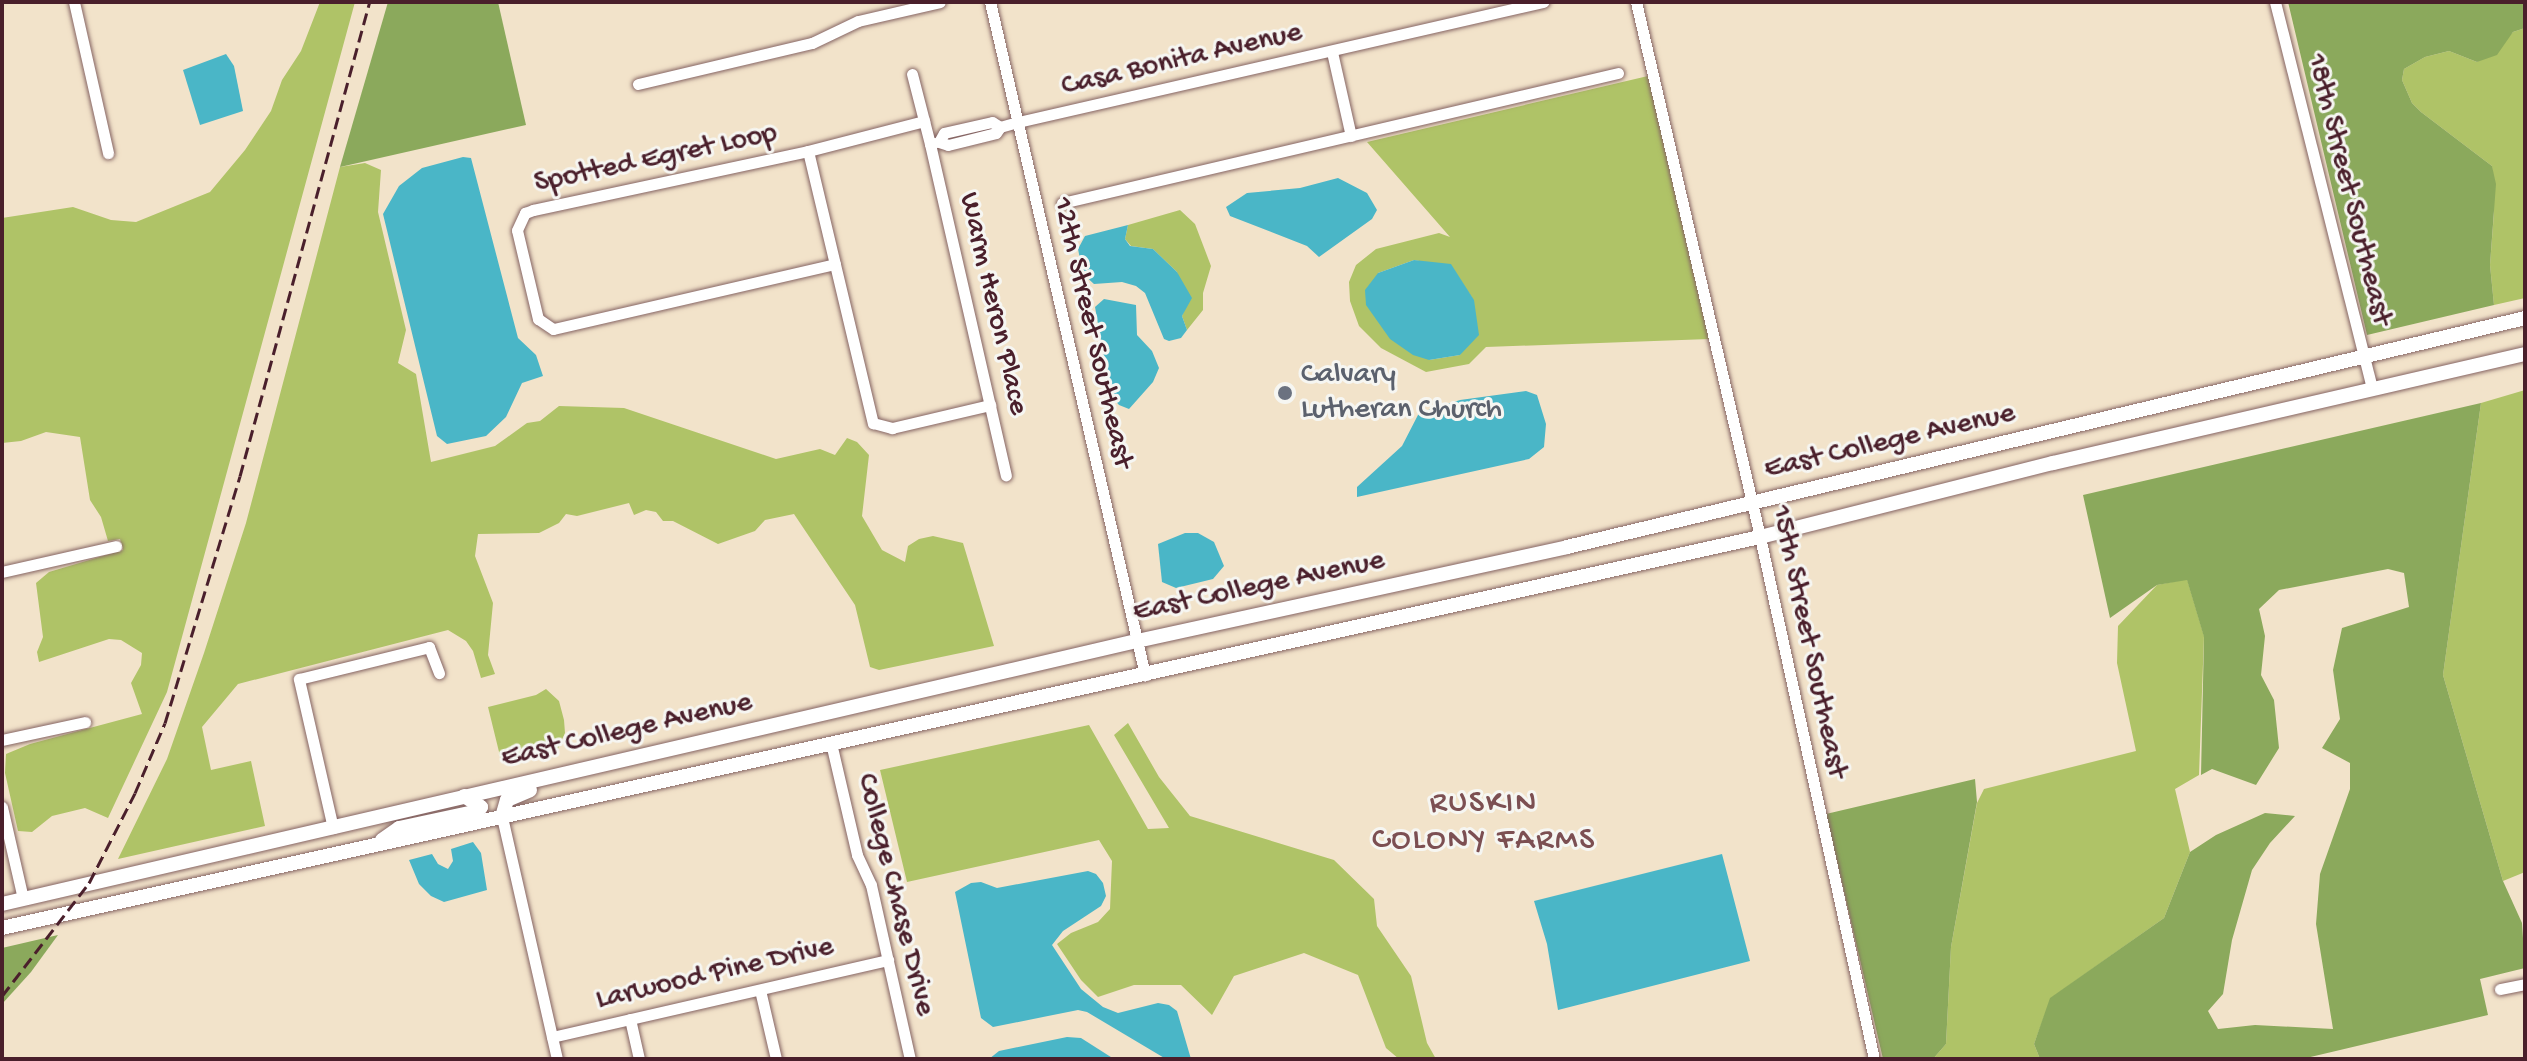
<!DOCTYPE html>
<style>
body{margin:0}
#map{position:relative;width:2527px;height:1061px;overflow:hidden;background:#f2e3ca;font-family:"Gochi Hand",sans-serif}
div>[style]{position:absolute}
.green>*{inset:0;background:#afc367}
.forest>*{inset:0;background:#8ba95c}
.water>*{inset:0;background:#4ab6c7}
.roads{filter:drop-shadow(0 0 2px #856463) drop-shadow(0 0 2px #856463)}
.minor>*{height:11px;margin:-5.5px;padding:0 5.5px;transform-origin:5.5px;border-radius:5.5px;background:#fff}
.major>*{height:14px;margin:-7px;padding:0 7px;transform-origin:7px;border-radius:7px;background:#fff}
.rail>*{height:3px;margin-top:-1.5px;transform-origin:0;background:repeating-linear-gradient(90deg,#4a1f2b 0 12px,transparent 0 18px)}
.dots>*{width:22px;height:22px;translate:-50% -50%;box-sizing:border-box;border:4px solid #f6f6f2;border-radius:50%}
span{translate:-50% -50%;white-space:nowrap;text-align:center;line-height:1.15;-webkit-text-stroke:6px #f6f6f2;paint-order:stroke}
.street-label{font-size:30px;color:#4a1f2b}
.worship-label{font-size:30px;color:#5b616d}
.left{translate:0 -50%;text-align:left}
.neighbourhood-label{font-size:32px;color:#7c4f52;letter-spacing:2px}
.frame{position:absolute;inset:0;border:4px solid #4a1f2b;pointer-events:none}
</style>
<div id="map">
<div class="green">
<i style="clip-path:polygon(320px 2px,355px 2px,167px 692px,108px 818px,85px 808px,52px 816px,32px 832px,18px 831px,5px 773px,6px 754px,30px 744px,142px 714px,131px 683px,141px 665px,142px 653px,121px 640px,109px 639px,39px 662px,37px 652px,43px 637px,36px 583px,49px 572px,123px 550px,120px 539px,108px 541px,101px 517px,90px 500px,80px 437px,46px 432px,21px 441px,2px 443px,2px 218px,73px 207px,111px 220px,136px 222px,210px 192px,245px 150px,271px 111px,282px 80px,301px 51px)"></i>
<i style="clip-path:polygon(2525px 28px,2525px 298px,2494px 305px,2490px 265px,2494px 212px,2492px 166px,2421px 112px,2412px 103px,2402px 80px,2404px 69px,2425px 57px,2449px 51px,2477px 62px,2501px 45px,2513px 32px)"></i>
<i style="clip-path:polygon(evenodd,1648px 76px,1709px 339px,1486px 347px,1469px 364px,1426px 372px,1381px 348px,1359px 326px,1350px 301px,1349px 282px,1356px 265px,1376px 249px,1439px 233px,1450px 237px,1367px 142px,1648px 76px,1414px 260px,1452px 267px,1474px 301px,1460px 355px,1429px 360px,1378px 273px,1414px 260px)"></i>
<i style="clip-path:polygon(365px 163px,381px 170px,378px 212px,406px 330px,398px 363px,416px 374px,431px 462px,495px 446px,527px 423px,540px 421px,559px 406px,624px 408px,776px 459px,820px 449px,835px 455px,847px 438px,857px 442px,869px 455px,862px 516px,882px 550px,905px 562px,908px 546px,919px 539px,933px 536px,963px 543px,994px 646px,879px 670px,870px 667px,855px 605px,794px 514px,765px 520px,755px 531px,718px 544px,673px 521px,663px 521px,656px 512px,646px 510px,634px 515px,629px 503px,577px 516px,566px 514px,559px 523px,539px 533px,478px 534px,475px 556px,493px 603px,488px 655px,495px 674px,481px 678px,473px 651px,466px 641px,448px 630px,238px 684px,202px 727px,211px 770px,251px 761px,265px 826px,118px 859px,167px 759px,204px 653px,246px 523px,340px 167px)"></i>
<i style="clip-path:polygon(1180px 210px,1195px 224px,1211px 266px,1203px 293px,1203px 310px,1187px 330px,1182px 316px,1185px 309px,1177px 272px,1153px 249px,1131px 246px,1125px 239px,1128px 225px)"></i>
<i style="clip-path:polygon(2525px 390px,2525px 872px,2503px 881px,2443px 675px,2481px 403px)"></i>
<i style="clip-path:polygon(2187px 579px,2204px 636px,2199px 775px,2175px 789px,2190px 852px,2164px 918px,2051px 998px,2034px 1044px,2040px 1059px,1933px 1059px,1946px 1044px,1951px 947px,1977px 803px,1984px 789px,2136px 751px,2117px 663px,2118px 626px,2157px 585px)"></i>
<i style="clip-path:polygon(546px 689px,559px 701px,564px 720px,565px 733px,558px 749px,529px 758px,519px 754px,501px 760px,488px 707px,536px 695px)"></i>
<i style="clip-path:polygon(1128px 723px,1159px 777px,1190px 816px,1334px 860px,1374px 899px,1377px 926px,1411px 976px,1427px 1043px,1436px 1059px,1399px 1059px,1386px 1048px,1358px 975px,1304px 953px,1234px 976px,1212px 1015px,1181px 985px,1134px 985px,1098px 997px,1081px 980px,1057px 944px,1071px 933px,1098px 922px,1110px 909px,1112px 861px,1099px 840px,907px 882px,880px 770px,1089px 725px,1148px 829px,1169px 828px,1114px 735px)"></i>
</div>
<div class="forest">
<i style="clip-path:polygon(388px 2px,498px 2px,526px 125px,340px 167px)"></i>
<i style="clip-path:polygon(2288px 2px,2525px 2px,2525px 28px,2513px 32px,2497px 55px,2477px 62px,2449px 51px,2425px 57px,2404px 69px,2402px 80px,2412px 103px,2421px 112px,2492px 166px,2496px 184px,2490px 265px,2494px 305px,2367px 335px)"></i>
<i style="clip-path:polygon(2481px 403px,2443px 675px,2503px 881px,2522px 923px,2525px 968px,2480px 979px,2488px 1015px,2302px 1059px,2040px 1059px,2034px 1044px,2050px 998px,2164px 918px,2190px 852px,2216px 835px,2265px 813px,2295px 816px,2270px 843px,2252px 870px,2232px 940px,2223px 994px,2208px 1011px,2218px 1029px,2255px 1025px,2333px 1029px,2316px 924px,2320px 874px,2350px 789px,2350px 763px,2322px 748px,2340px 719px,2333px 670px,2342px 628px,2409px 607px,2404px 573px,2388px 569px,2279px 590px,2259px 609px,2265px 636px,2261px 675px,2274px 700px,2279px 748px,2256px 785px,2212px 769px,2201px 775px,2204px 637px,2187px 580px,2157px 585px,2110px 618px,2083px 495px)"></i>
<i style="clip-path:polygon(1975px 779px,1977px 802px,1951px 947px,1946px 1044px,1933px 1059px,1883px 1059px,1826px 814px)"></i>
<i style="clip-path:polygon(58px 935px,31px 972px,2px 1004px,2px 948px)"></i>
</div>
<div class="water">
<i style="clip-path:polygon(226px 54px,234px 66px,243px 111px,200px 125px,183px 70px)"></i>
<i style="clip-path:polygon(463px 157px,471px 158px,518px 338px,536px 355px,543px 376px,522px 383px,506px 417px,486px 436px,447px 444px,437px 436px,383px 214px,399px 186px,422px 168px)"></i>
<i style="clip-path:polygon(1338px 178px,1367px 193px,1377px 210px,1372px 219px,1319px 257px,1307px 246px,1230px 216px,1226px 207px,1247px 193px,1300px 188px)"></i>
<i style="clip-path:polygon(1128px 225px,1125px 239px,1130px 246px,1153px 249px,1177px 272px,1192px 298px,1182px 316px,1187px 330px,1181px 338px,1169px 341px,1164px 339px,1145px 293px,1136px 286px,1122px 282px,1094px 284px,1083px 274px,1078px 249px,1085px 236px)"></i>
<i style="clip-path:polygon(1414px 260px,1451px 264px,1474px 300px,1479px 335px,1460px 355px,1429px 360px,1413px 355px,1390px 339px,1366px 305px,1365px 290px,1378px 273px)"></i>
<i style="clip-path:polygon(1104px 299px,1136px 305px,1137px 335px,1152px 351px,1159px 368px,1153px 382px,1129px 409px,1119px 405px,1111px 396px,1095px 307px)"></i>
<i style="clip-path:polygon(1526px 391px,1537px 395px,1546px 424px,1544px 447px,1529px 459px,1357px 497px,1357px 487px,1402px 446px,1419px 413px,1460px 400px)"></i>
<i style="clip-path:polygon(1185px 533px,1198px 533px,1214px 542px,1224px 566px,1213px 579px,1176px 588px,1162px 582px,1158px 544px)"></i>
<i style="clip-path:polygon(473px 842px,481px 853px,487px 890px,444px 902px,431px 896px,419px 884px,409px 860px,432px 854px,438px 864px,448px 869px,453px 861px,451px 849px)"></i>
<i style="clip-path:polygon(1722px 854px,1750px 961px,1558px 1010px,1547px 944px,1534px 901px)"></i>
<i style="clip-path:polygon(1088px 871px,1096px 874px,1103px 883px,1106px 896px,1101px 906px,1063px 931px,1052px 945px,1081px 989px,1103px 1007px,1118px 1013px,1158px 1003px,1169px 1005px,1177px 1011px,1191px 1059px,1166px 1059px,1087px 1012px,1078px 1010px,993px 1027px,981px 1018px,955px 892px,971px 883px,981px 882px,997px 888px)"></i>
<i style="clip-path:polygon(1067px 1037px,1081px 1038px,1114px 1059px,989px 1059px,999px 1051px)"></i>
</div>
<div class="roads">
<div class="minor">
<i style="left:74px;top:2px;width:155px;rotate:77.3deg"></i>
<i style="left:990px;top:2px;width:691px;rotate:77.03deg"></i>
<i style="left:1636px;top:2px;width:549px;rotate:76.95deg"></i>
<i style="left:1760px;top:537px;width:534px;rotate:77.68deg"></i>
<i style="left:2275px;top:2px;width:399px;rotate:75.9deg"></i>
<i style="left:1332px;top:52px;width:86px;rotate:77.3deg"></i>
<i style="left:912px;top:74px;width:72px;rotate:75.6deg"></i>
<i style="left:930px;top:144px;width:4px;rotate:-14deg"></i>
<i style="left:638px;top:84px;width:179px;rotate:-13.3deg"></i>
<i style="left:812px;top:43px;width:51px;rotate:-25.6deg"></i>
<i style="left:858px;top:21px;width:84px;rotate:-13deg"></i>
<i style="left:1000px;top:127px;width:9px;rotate:-148deg"></i>
<i style="left:992px;top:122px;width:49px;rotate:167.1deg"></i>
<i style="left:944px;top:133px;width:10px;rotate:119deg"></i>
<i style="left:939px;top:142px;width:9px;rotate:18deg"></i>
<i style="left:948px;top:145px;width:49px;rotate:-14deg"></i>
<i style="left:996px;top:133px;width:7px;rotate:-56deg"></i>
<i style="left:1000px;top:127px;width:19px;rotate:-16deg"></i>
<i style="left:1018px;top:122px;width:539px;rotate:-12.88deg"></i>
<i style="left:930px;top:144px;width:340px;rotate:77.1deg"></i>
<i style="left:808px;top:151px;width:280px;rotate:76.6deg"></i>
<i style="left:873px;top:423px;width:20px;rotate:15deg"></i>
<i style="left:892px;top:428px;width:101px;rotate:-13.2deg"></i>
<i style="left:1062px;top:203px;width:571px;rotate:-13.16deg"></i>
<i style="left:835px;top:264px;width:289px;rotate:167deg"></i>
<i style="left:553px;top:329px;width:18px;rotate:-146deg"></i>
<i style="left:538px;top:319px;width:91px;rotate:-103.3deg"></i>
<i style="left:517px;top:230px;width:19px;rotate:-65deg"></i>
<i style="left:525px;top:213px;width:9px;rotate:-21deg"></i>
<i style="left:533px;top:210px;width:281px;rotate:-12.1deg"></i>
<i style="left:808px;top:151px;width:120px;rotate:-14.5deg"></i>
<i style="left:2px;top:572px;width:117px;rotate:-12.8deg"></i>
<i style="left:2px;top:740px;width:85px;rotate:-12.2deg"></i>
<i style="left:831px;top:743px;width:115px;rotate:76.9deg"></i>
<i style="left:857px;top:855px;width:33px;rotate:65deg"></i>
<i style="left:871px;top:885px;width:178px;rotate:77.4deg"></i>
<i style="left:2px;top:807px;width:94px;rotate:77.1deg"></i>
<i style="left:502px;top:817px;width:248px;rotate:77.2deg"></i>
<i style="left:333px;top:828px;width:153px;rotate:-102.9deg"></i>
<i style="left:299px;top:679px;width:134px;rotate:-13.8deg"></i>
<i style="left:429px;top:647px;width:28px;rotate:69deg"></i>
<i style="left:2500px;top:989px;width:25px;rotate:-11deg"></i>
<i style="left:760px;top:990px;width:71px;rotate:76.9deg"></i>
<i style="left:630px;top:1019px;width:41px;rotate:77.3deg"></i>
<i style="left:552px;top:1037px;width:345px;rotate:-12.9deg"></i>
</div>
<div class="major">
<i style="left:502px;top:817px;width:18px;rotate:-74deg"></i>
<i style="left:507px;top:800px;width:25px;rotate:-23deg"></i>
<i style="left:382px;top:840px;width:21px;rotate:-35deg"></i>
<i style="left:399px;top:828px;width:81px;rotate:-12.1deg"></i>
<i style="left:478px;top:811px;width:5px;rotate:-53deg"></i>
<i style="left:481px;top:807px;width:20px;rotate:-147deg"></i>
<i style="left:2px;top:904px;width:1165px;rotate:-13.05deg"></i>
<i style="left:1137px;top:641px;width:440px;rotate:-12.3deg"></i>
<i style="left:1567px;top:547px;width:985px;rotate:-13.44deg"></i>
<i style="left:2px;top:928px;width:1801px;rotate:-12.54deg"></i>
<i style="left:1760px;top:537px;width:302px;rotate:-14.2deg"></i>
<i style="left:2053px;top:463px;width:484px;rotate:-13deg"></i>
</div>
</div>
<div class="rail">
<i style="left:2px;top:996px;width:143px;rotate:-52.4deg"></i>
<i style="left:89px;top:883px;width:101px;rotate:-62.9deg"></i>
<i style="left:135px;top:793px;width:76px;rotate:-66.8deg"></i>
<i style="left:165px;top:723px;width:258px;rotate:-73.1deg"></i>
<i style="left:240px;top:476px;width:492px;rotate:-74.7deg"></i>
</div>
<div class="dots">
<i style="left:1285px;top:393px;background:#6b7280"></i>
</div>
<div class="street-label">
<span style="left:1182px;top:61px;rotate:-13deg">Casa Bonita Avenue</span>
<span style="left:656px;top:160px;rotate:-12deg">Spotted Egret Loop</span>
<span style="left:2347px;top:190px;rotate:76deg">18th Street Southeast</span>
<span style="left:992px;top:304px;rotate:77deg">Warm Heron Place</span>
<span style="left:1091px;top:333px;rotate:77deg">12th Street Southeast</span>
<span style="left:1890px;top:443px;rotate:-13deg">East College Avenue</span>
<span style="left:1259px;top:588px;rotate:-12deg">East College Avenue</span>
<span style="left:1807px;top:642px;rotate:78deg">15th Street Southeast</span>
<span style="left:627px;top:732px;rotate:-13deg">East College Avenue</span>
<span style="left:894px;top:895px;rotate:76deg">College Chase Drive</span>
<span style="left:715px;top:975px;rotate:-13deg">Larwood Pine Drive</span>
</div>
<div class="worship-label">
<span class="left" style="left:1301px;top:393px">Calvary<br>Lutheran Church</span>
</div>
<div class="neighbourhood-label">
<span style="left:1484px;top:823px">RUSKIN<br>COLONY FARMS</span>
</div>
<div class="frame"></div>
</div>
